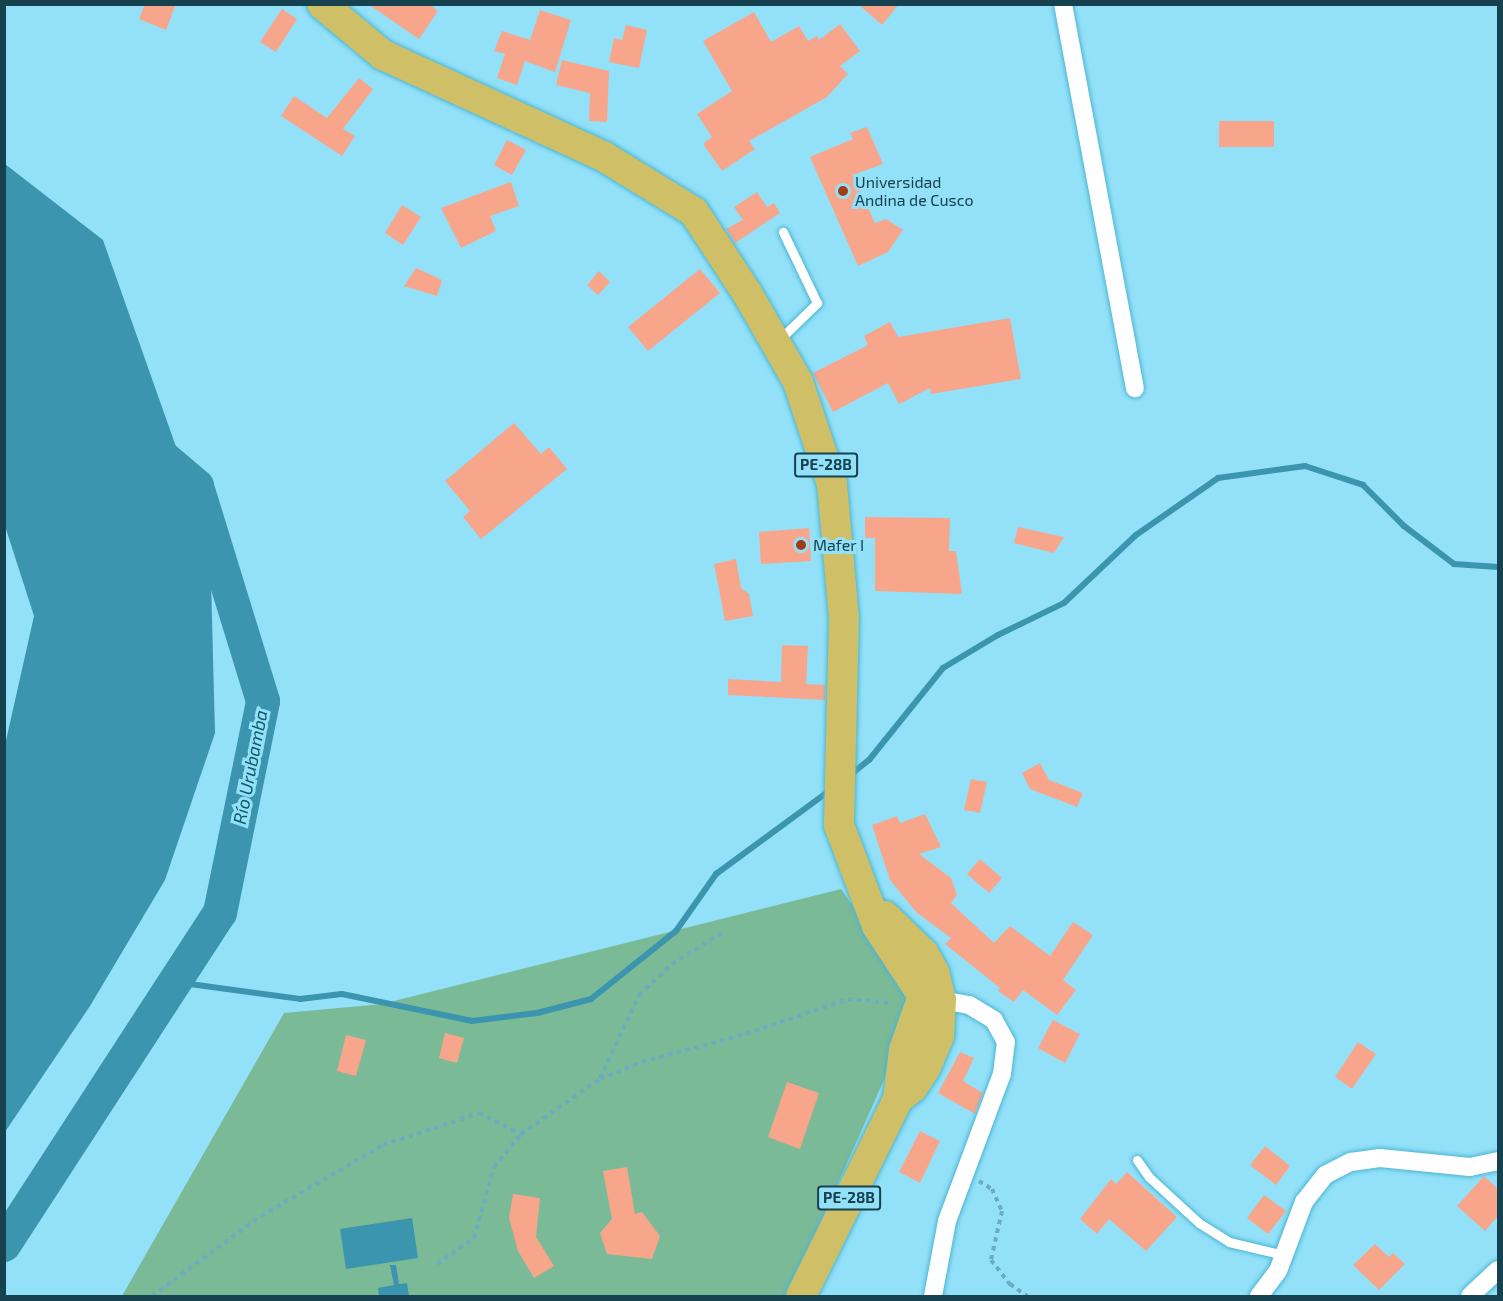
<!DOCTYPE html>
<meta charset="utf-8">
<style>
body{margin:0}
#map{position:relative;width:1503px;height:1301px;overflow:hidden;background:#93e1f9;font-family:"Exo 2",sans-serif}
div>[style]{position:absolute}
.green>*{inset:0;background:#7bba97}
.water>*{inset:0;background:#3c95ae}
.stream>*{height:6px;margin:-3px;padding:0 3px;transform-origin:3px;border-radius:3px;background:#3c95ae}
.river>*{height:34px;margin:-17px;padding:0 17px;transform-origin:17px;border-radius:17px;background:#3c95ae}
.building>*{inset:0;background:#f8a68b}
.path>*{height:4px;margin-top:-2px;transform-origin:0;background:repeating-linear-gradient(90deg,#6aacc1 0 4.5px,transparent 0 9px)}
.roads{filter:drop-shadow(0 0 2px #4cb6d3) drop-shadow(0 0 2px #4cb6d3)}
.service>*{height:9px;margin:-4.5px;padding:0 4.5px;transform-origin:4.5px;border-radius:4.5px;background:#fff}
.minor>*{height:18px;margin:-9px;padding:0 9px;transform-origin:9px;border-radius:9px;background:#fff}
.trunk>*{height:30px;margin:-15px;padding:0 15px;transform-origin:15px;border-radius:15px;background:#cfc067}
.dots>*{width:16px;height:16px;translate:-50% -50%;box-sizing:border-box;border:3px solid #93e1f9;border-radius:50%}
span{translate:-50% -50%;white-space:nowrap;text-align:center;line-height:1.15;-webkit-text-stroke:6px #93e1f9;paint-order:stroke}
.shield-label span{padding:2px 4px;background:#93e1f9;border:2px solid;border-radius:4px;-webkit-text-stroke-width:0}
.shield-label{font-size:15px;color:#16424f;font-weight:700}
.poi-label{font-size:16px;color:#16424f}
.left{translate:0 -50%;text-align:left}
.water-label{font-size:18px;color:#10596b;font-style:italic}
.frame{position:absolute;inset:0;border:6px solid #16424f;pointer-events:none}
</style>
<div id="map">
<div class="green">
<i style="clip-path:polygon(841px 889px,919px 1001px,788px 1296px,122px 1296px,284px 1013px,382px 1004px)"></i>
</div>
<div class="water">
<i style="clip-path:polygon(5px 164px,103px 240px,210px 543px,215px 733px,165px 880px,90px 1006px,5px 1132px,5px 745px,34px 616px,5px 526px)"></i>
<i style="clip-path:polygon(412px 1218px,418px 1258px,346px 1269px,340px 1229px)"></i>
<i style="clip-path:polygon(390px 1265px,396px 1265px,399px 1284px,407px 1283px,409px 1296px,379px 1296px,378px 1288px,394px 1285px)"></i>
</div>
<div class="stream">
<i style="left:849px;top:776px;width:26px;rotate:-39deg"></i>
<i style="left:869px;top:760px;width:118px;rotate:-51.2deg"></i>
<i style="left:943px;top:668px;width:64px;rotate:-31deg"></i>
<i style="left:998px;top:635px;width:73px;rotate:-25.9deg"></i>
<i style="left:1064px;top:603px;width:99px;rotate:-43.4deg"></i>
<i style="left:1136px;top:535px;width:100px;rotate:-34.8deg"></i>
<i style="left:1218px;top:478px;width:88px;rotate:-7.9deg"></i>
<i style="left:1305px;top:466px;width:61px;rotate:18.1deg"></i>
<i style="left:1363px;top:485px;width:58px;rotate:45deg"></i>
<i style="left:1404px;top:526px;width:63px;rotate:37.2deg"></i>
<i style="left:1454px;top:564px;width:44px;rotate:3.9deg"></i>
<i style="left:175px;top:982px;width:126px;rotate:7.7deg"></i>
<i style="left:300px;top:999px;width:42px;rotate:-6.8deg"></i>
<i style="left:342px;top:994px;width:133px;rotate:11.7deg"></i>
<i style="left:472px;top:1021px;width:65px;rotate:-7deg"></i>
<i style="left:537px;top:1013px;width:56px;rotate:-14.5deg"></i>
<i style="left:591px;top:999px;width:109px;rotate:-38.7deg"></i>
<i style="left:676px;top:931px;width:70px;rotate:-54.9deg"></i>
<i style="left:716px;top:874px;width:140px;rotate:-36.3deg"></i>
</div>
<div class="river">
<i style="left:4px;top:1245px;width:396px;rotate:-57deg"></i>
<i style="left:220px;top:913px;width:216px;rotate:-78.5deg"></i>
<i style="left:263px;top:701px;width:225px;rotate:-107.1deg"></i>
<i style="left:197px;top:486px;width:60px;rotate:-139.7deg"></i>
</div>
<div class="building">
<i style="clip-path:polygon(145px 4px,176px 4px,166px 30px,139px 19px)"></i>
<i style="clip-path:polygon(368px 4px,429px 4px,438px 11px,419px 39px)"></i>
<i style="clip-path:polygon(858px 4px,899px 4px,882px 25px)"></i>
<i style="clip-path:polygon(282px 9px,297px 19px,276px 52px,260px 42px)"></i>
<i style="clip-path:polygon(540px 10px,571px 20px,555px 72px,525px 61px,517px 85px,497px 78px,505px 54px,494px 51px,502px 31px,530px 40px)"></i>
<i style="clip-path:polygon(754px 12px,771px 42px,799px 26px,808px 41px,817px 36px,819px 40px,840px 24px,860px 51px,840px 66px,848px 74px,827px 97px,749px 141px,755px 149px,722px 171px,703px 144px,712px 137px,697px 114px,732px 91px,703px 41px)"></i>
<i style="clip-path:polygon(626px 25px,647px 30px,639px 68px,609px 62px,614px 38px,622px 40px)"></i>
<i style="clip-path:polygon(562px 60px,609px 71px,607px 122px,589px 121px,590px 93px,556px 85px)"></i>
<i style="clip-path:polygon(359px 78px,373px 89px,343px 129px,355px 136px,342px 156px,281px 116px,294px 96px,327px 118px)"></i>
<i style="clip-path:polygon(1219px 121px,1274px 121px,1274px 147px,1219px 147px)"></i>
<i style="clip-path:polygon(867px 127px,883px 164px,853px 175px,875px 223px,886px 219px,903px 230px,888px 252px,858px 266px,810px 157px,853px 139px,850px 133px)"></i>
<i style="clip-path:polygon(507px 140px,526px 150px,512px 175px,494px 165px)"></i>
<i style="clip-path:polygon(511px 182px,519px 206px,490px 216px,496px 231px,461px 248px,441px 208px)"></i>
<i style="clip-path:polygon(757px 192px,767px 207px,774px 203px,780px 213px,735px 243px,726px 229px,743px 220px,734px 207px)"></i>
<i style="clip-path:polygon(402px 205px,421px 217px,403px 245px,385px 233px)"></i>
<i style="clip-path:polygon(416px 268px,442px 280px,437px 296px,404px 286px)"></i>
<i style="clip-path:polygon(700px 269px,720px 293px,648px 351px,628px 327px)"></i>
<i style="clip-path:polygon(599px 271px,610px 282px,598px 295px,587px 285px)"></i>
<i style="clip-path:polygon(1010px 318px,1021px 379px,931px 394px,930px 388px,899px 404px,888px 383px,833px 412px,813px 373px,868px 345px,864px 336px,890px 322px,898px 337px)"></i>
<i style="clip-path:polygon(514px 423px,541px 454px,549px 447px,567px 469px,481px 539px,463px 517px,470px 511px,445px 481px)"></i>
<i style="clip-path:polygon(865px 517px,950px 518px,949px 551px,956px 551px,962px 594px,875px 591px,875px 538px,865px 538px)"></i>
<i style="clip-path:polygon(1018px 527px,1064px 537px,1054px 553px,1014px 543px)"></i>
<i style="clip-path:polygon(809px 528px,811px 561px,761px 564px,759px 532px)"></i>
<i style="clip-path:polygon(736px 559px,741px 588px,749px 594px,753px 616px,725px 621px,714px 564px)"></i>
<i style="clip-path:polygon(782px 645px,808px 646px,806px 684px,825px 685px,825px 700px,728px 695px,728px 679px,781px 682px)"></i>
<i style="clip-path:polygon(1040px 763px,1049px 780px,1083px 793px,1077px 807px,1030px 789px,1022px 773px)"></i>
<i style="clip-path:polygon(971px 779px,987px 782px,980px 813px,964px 810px)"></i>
<i style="clip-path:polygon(925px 814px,941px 847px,919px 854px,951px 878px,957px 895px,951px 903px,994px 943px,1010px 926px,1050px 956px,1073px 922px,1093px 935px,1063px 980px,1076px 990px,1057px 1015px,1023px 990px,1014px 1002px,998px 991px,1000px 988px,945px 944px,951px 938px,916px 912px,890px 880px,872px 825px,897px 816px,900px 823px)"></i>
<i style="clip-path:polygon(980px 859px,1002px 878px,989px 893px,967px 874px)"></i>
<i style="clip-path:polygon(1053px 1020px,1080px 1034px,1065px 1063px,1038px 1048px)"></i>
<i style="clip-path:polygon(445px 1033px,464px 1038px,457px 1063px,439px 1058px)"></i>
<i style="clip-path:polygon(346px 1035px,366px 1040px,356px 1076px,337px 1071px)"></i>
<i style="clip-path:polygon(1358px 1042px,1376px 1054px,1352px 1089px,1335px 1077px)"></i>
<i style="clip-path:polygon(960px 1052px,974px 1058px,963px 1081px,983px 1093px,975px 1114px,938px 1093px)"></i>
<i style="clip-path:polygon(787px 1082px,819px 1093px,800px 1149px,768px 1137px)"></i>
<i style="clip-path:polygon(920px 1131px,940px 1141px,920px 1183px,899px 1172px)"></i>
<i style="clip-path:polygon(1265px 1146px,1290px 1166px,1276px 1185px,1250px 1165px)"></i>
<i style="clip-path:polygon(627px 1167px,635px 1214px,642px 1212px,660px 1236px,652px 1259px,607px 1254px,600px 1233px,612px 1219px,603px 1171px)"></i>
<i style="clip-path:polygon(1127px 1172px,1177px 1217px,1146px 1251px,1109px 1219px,1097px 1234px,1080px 1219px,1111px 1179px,1116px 1184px)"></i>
<i style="clip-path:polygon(1484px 1176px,1498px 1189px,1498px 1216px,1485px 1231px,1457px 1206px)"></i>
<i style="clip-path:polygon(513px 1194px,540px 1198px,536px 1237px,554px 1266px,534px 1278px,518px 1251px,509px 1218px)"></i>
<i style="clip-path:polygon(1264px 1195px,1286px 1211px,1268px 1234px,1247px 1218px)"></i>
<i style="clip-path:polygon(1375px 1244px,1389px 1257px,1393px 1253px,1405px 1264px,1379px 1290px,1353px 1265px)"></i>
</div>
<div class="path">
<i style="left:600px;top:1078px;width:92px;rotate:-64.8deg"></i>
<i style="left:639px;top:995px;width:45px;rotate:-43.2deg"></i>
<i style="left:672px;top:964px;width:59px;rotate:-31.8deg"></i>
<i style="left:979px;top:1181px;width:15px;rotate:32deg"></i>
<i style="left:992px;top:1189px;width:24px;rotate:66deg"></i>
<i style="left:1002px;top:1211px;width:50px;rotate:102.7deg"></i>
<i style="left:991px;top:1260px;width:31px;rotate:52deg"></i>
<i style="left:1010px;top:1284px;width:21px;rotate:35deg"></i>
<i style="left:437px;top:1264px;width:45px;rotate:-35.1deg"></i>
<i style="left:474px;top:1238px;width:74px;rotate:-74.3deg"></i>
<i style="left:494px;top:1167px;width:43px;rotate:-50.7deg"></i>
<i style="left:521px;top:1134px;width:96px;rotate:-34.8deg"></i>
<i style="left:600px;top:1079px;width:45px;rotate:-22deg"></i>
<i style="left:642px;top:1062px;width:108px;rotate:-15.1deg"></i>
<i style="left:746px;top:1034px;width:108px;rotate:-18.9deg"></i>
<i style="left:848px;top:999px;width:45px;rotate:5.1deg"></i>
<i style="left:152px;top:1296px;width:135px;rotate:-36.3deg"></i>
<i style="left:261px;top:1216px;width:141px;rotate:-30.2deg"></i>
<i style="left:383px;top:1145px;width:101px;rotate:-18.4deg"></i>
<i style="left:479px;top:1113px;width:47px;rotate:26.6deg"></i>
</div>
<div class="roads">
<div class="service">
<i style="left:780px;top:339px;width:52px;rotate:-44.2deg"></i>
<i style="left:817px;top:303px;width:79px;rotate:-115.6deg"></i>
<i style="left:1137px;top:1160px;width:21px;rotate:55deg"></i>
<i style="left:1149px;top:1177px;width:68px;rotate:42.6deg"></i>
<i style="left:1199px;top:1223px;width:36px;rotate:32deg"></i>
<i style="left:1229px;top:1242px;width:57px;rotate:13.3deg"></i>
</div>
<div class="minor">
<i style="left:1063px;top:4px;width:391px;rotate:79.4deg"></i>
<i style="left:933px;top:1296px;width:76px;rotate:-79.4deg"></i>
<i style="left:947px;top:1221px;width:157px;rotate:-69.5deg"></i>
<i style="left:1002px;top:1074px;width:32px;rotate:-83deg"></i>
<i style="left:1006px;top:1042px;width:25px;rotate:-119deg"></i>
<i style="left:994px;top:1020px;width:29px;rotate:-149deg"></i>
<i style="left:969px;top:1005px;width:28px;rotate:-170deg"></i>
<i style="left:1259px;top:1296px;width:31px;rotate:-53deg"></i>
<i style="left:1278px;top:1271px;width:74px;rotate:-69.4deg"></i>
<i style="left:1304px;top:1202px;width:34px;rotate:-52deg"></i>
<i style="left:1325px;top:1175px;width:29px;rotate:-27deg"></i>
<i style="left:1351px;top:1162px;width:29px;rotate:-8deg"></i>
<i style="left:1380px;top:1158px;width:90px;rotate:5.7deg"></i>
<i style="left:1470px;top:1167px;width:29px;rotate:-12deg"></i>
<i style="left:1470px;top:1296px;width:38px;rotate:-43deg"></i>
</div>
<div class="trunk">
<i style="left:322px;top:4px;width:80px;rotate:39.9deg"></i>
<i style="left:383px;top:55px;width:242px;rotate:24.7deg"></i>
<i style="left:603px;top:156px;width:107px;rotate:31.6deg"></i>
<i style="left:694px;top:212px;width:97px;rotate:56.8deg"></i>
<i style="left:747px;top:293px;width:103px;rotate:60.2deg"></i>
<i style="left:798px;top:382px;width:108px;rotate:71.6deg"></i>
<i style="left:832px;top:484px;width:135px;rotate:84.9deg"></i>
<i style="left:844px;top:618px;width:207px;rotate:91.4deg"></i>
<i style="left:839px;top:825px;width:108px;rotate:69.4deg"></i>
<i style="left:877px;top:926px;width:84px;rotate:56.7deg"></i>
<i style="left:923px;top:996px;width:57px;rotate:109.4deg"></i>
<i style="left:904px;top:1050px;width:49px;rotate:97deg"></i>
<i style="left:898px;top:1099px;width:220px;rotate:116.2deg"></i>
<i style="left:885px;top:916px;width:54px;rotate:44.3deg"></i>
<i style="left:924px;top:954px;width:21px;rotate:61deg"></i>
<i style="left:934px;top:972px;width:29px;rotate:76deg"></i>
<i style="left:941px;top:1000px;width:36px;rotate:93deg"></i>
<i style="left:939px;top:1036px;width:34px;rotate:113deg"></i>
<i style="left:926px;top:1067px;width:24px;rotate:123deg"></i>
<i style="left:913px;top:1087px;width:19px;rotate:141deg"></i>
</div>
</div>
<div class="dots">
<i style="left:843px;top:191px;background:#a23c14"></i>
<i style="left:801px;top:545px;background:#a23c14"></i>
</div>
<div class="shield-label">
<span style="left:826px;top:465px">PE-28B</span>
<span style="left:849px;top:1198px">PE-28B</span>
</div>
<div class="poi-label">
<span class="left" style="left:855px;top:191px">Universidad<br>Andina de Cusco</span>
<span class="left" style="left:813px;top:545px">Mafer I</span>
</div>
<div class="water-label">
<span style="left:250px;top:767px;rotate:-79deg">Río Urubamba</span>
</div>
<div class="frame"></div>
</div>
